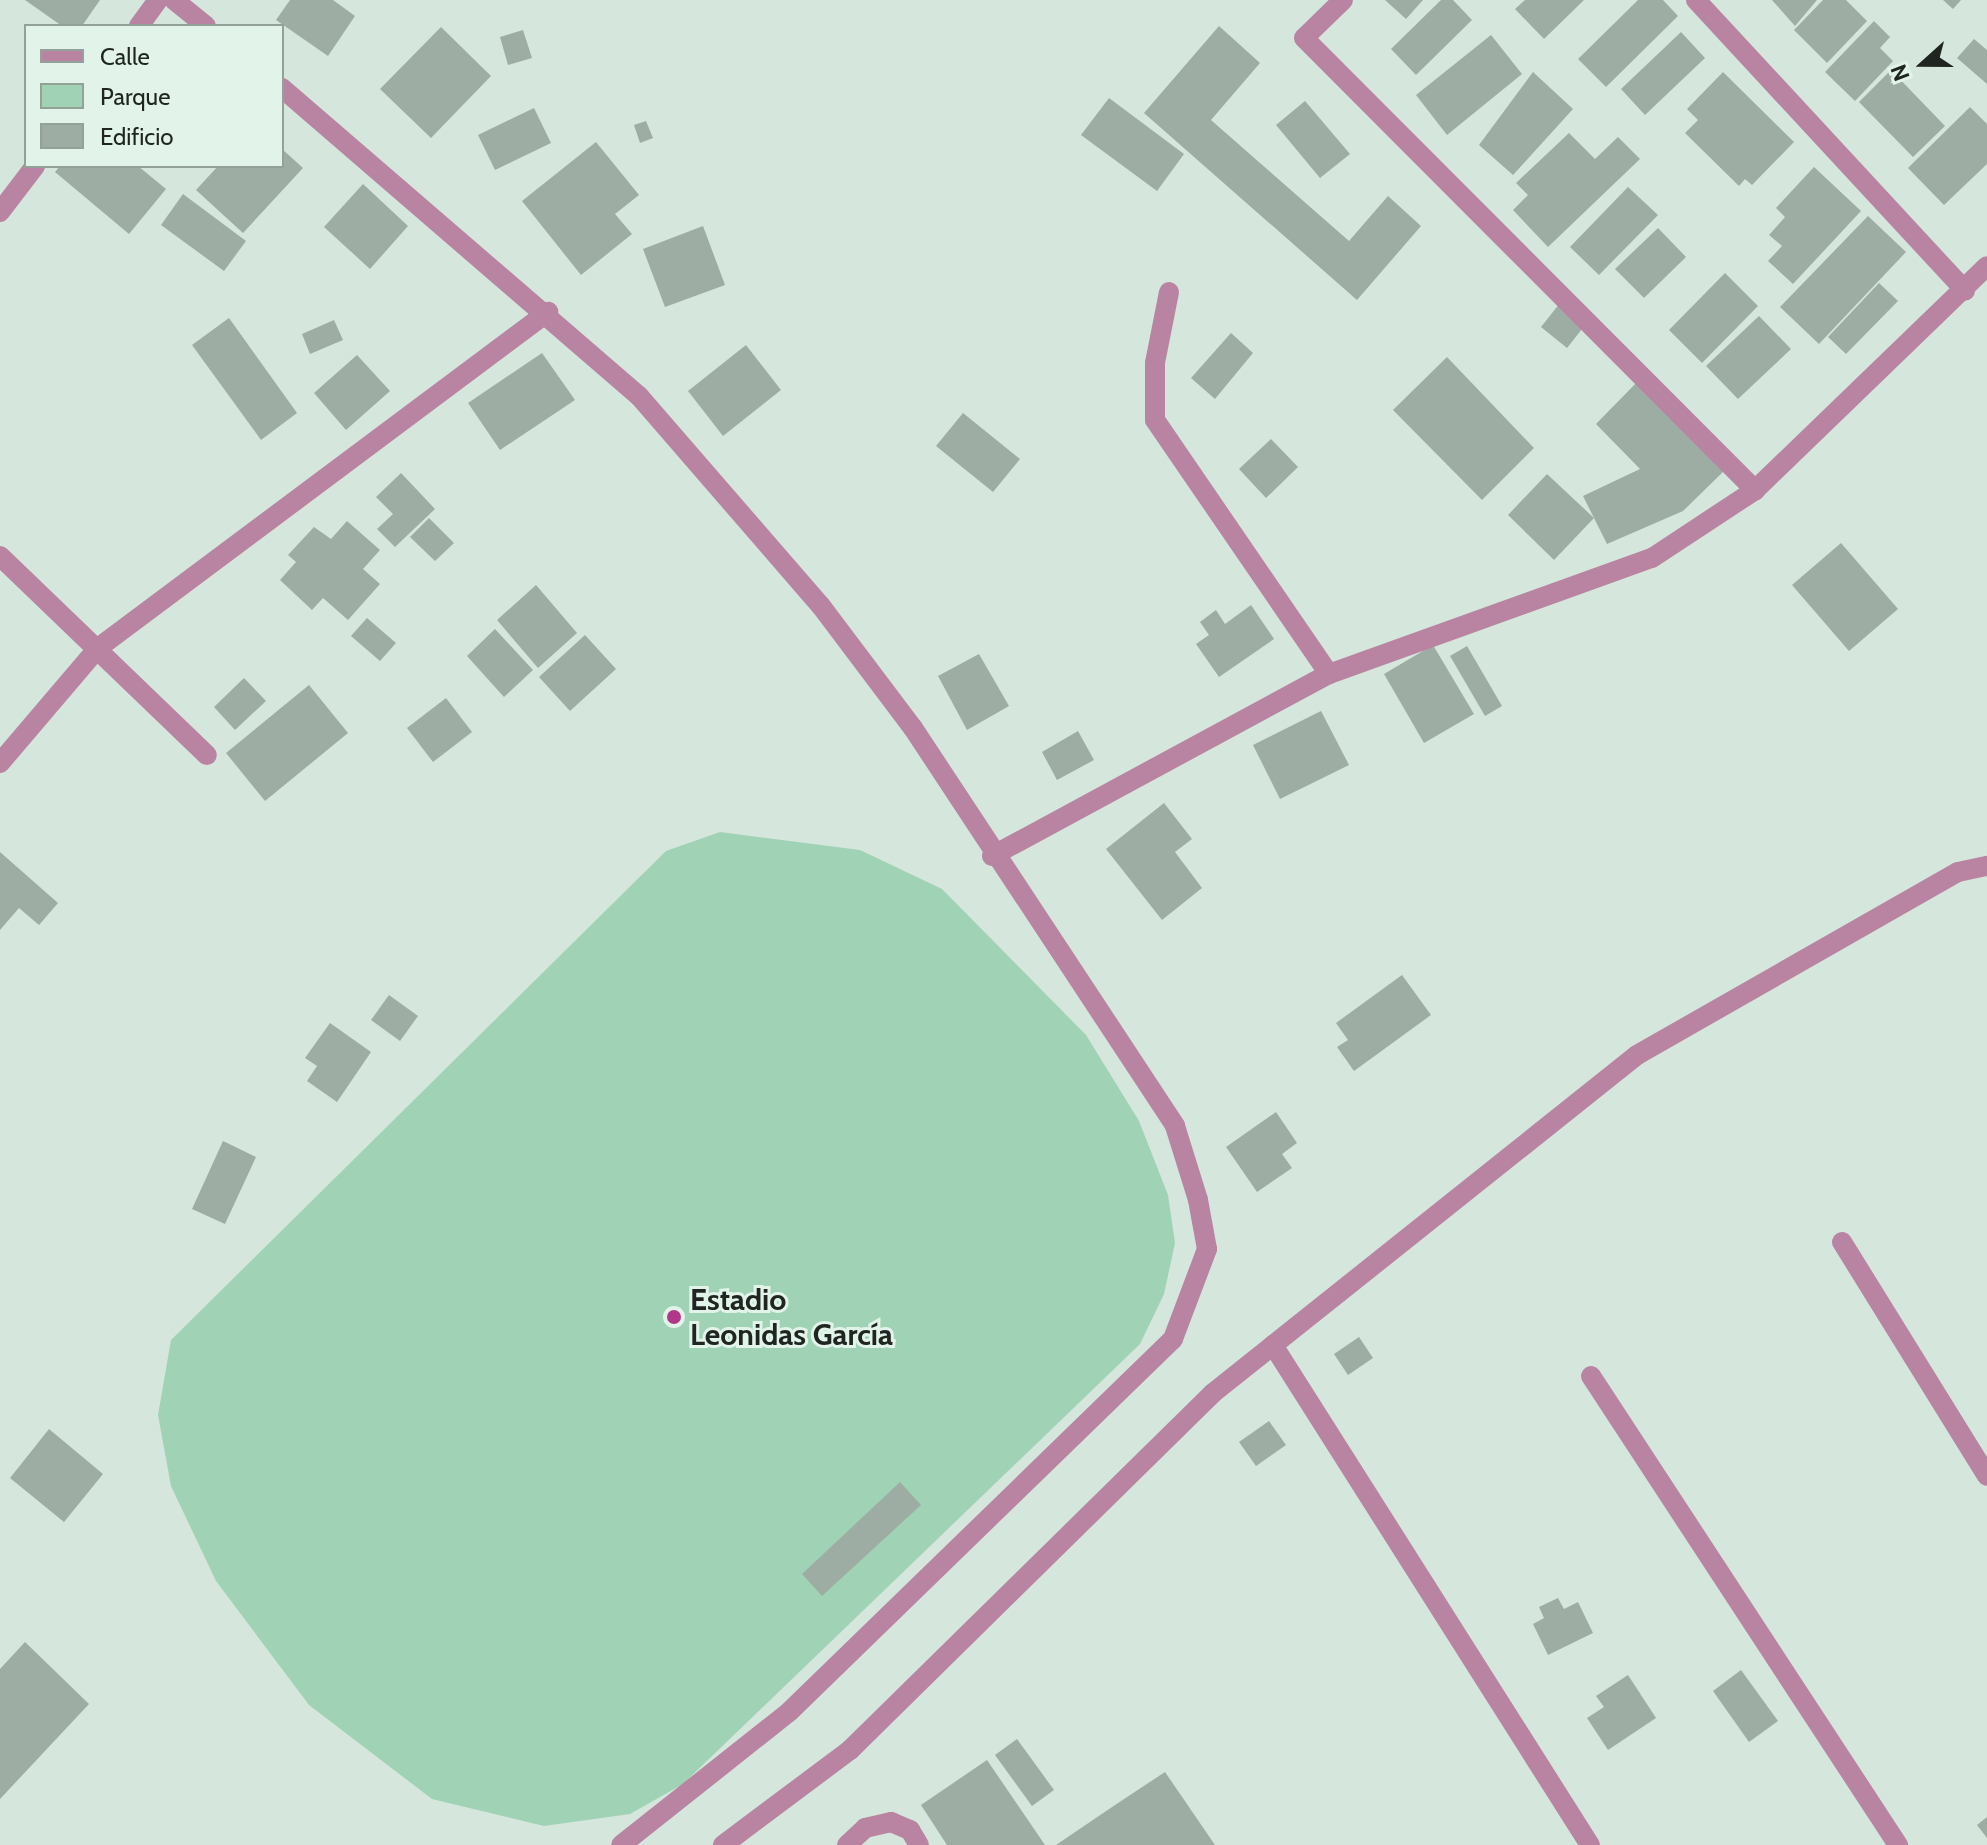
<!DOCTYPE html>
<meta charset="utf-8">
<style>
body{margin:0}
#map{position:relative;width:1987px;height:1845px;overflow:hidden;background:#d5e6dc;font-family:Cabin,sans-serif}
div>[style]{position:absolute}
.green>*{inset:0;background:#a0d2b5}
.building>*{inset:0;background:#9dada4}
.street>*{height:20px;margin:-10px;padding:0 10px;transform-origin:10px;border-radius:10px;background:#b984a1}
.dots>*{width:22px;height:22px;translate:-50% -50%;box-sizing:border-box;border:4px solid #e2f3e9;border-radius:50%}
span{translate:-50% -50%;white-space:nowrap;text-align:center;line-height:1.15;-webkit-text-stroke:6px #e2f3e9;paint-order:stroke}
.poi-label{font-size:30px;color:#1f2521;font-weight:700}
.left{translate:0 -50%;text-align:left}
.legend{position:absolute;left:24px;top:24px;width:260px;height:144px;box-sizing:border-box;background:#e2f3e9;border:2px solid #94a199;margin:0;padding:10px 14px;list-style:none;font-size:24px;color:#1f2521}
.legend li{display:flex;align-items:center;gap:16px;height:40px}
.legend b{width:40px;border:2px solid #94a199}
.north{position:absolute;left:1883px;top:24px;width:80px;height:80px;-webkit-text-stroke:6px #e2f3e9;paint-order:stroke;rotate:249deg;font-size:22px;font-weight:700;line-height:32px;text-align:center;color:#1f2521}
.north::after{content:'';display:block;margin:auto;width:28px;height:36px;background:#1f2521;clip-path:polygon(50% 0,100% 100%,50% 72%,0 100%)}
</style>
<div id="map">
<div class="green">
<i style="clip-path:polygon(720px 832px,860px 850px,942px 889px,1086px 1035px,1139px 1121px,1168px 1195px,1175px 1243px,1164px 1294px,1140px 1344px,683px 1784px,630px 1814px,544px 1826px,432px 1799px,309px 1705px,216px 1581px,171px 1486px,158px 1415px,171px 1340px,666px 851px)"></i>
</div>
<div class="building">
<i style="clip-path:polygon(25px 0,100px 0,82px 26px,62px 26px)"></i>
<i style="clip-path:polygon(290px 0,333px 0,355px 16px,328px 56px,276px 20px)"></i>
<i style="clip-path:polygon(1385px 0,1423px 0,1406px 19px)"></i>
<i style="clip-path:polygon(1441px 0,1453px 0,1472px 20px,1416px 75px,1391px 49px)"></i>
<i style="clip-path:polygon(1525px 0,1584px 0,1544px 39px,1515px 9px)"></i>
<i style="clip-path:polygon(1638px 0,1663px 0,1678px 16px,1606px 87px,1578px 59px)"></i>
<i style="clip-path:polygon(1772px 0,1817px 0,1795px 26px)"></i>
<i style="clip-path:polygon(1823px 0,1846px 0,1867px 21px,1827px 63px,1794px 30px)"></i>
<i style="clip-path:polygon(1943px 0,1961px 0,1953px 9px)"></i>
<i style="clip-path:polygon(1874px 21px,1890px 37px,1880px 48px,1893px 61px,1855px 101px,1825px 72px)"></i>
<i style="clip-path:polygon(1219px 26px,1260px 63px,1211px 120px,1349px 241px,1388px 196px,1421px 226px,1357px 300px,1144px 113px)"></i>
<i style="clip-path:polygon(441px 27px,491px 76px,431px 138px,380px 89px)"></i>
<i style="clip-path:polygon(523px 30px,532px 58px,508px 65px,500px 37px)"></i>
<i style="clip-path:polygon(1681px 32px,1705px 58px,1645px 115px,1621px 89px)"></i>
<i style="clip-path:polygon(1491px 35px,1522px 74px,1447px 135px,1416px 95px)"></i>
<i style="clip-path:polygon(1974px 39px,1987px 50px,1987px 84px,1957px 58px)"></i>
<i style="clip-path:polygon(1891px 70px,1945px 126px,1913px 157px,1859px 102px)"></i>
<i style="clip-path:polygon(1533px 72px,1573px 109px,1513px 175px,1479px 145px)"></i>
<i style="clip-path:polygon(1723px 72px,1794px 142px,1752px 185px,1745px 179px,1739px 186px,1685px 133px,1698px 120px,1687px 109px)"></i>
<i style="clip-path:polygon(1109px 98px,1184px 154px,1157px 191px,1081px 135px)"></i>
<i style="clip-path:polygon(1305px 101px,1350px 154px,1320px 178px,1276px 125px)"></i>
<i style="clip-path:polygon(1970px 107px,1987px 124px,1987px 164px,1944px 205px,1908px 168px)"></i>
<i style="clip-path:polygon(534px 108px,551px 143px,495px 170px,478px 135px)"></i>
<i style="clip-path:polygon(646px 121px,653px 138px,640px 143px,634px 125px)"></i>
<i style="clip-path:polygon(1569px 133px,1595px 159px,1618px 137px,1640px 159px,1548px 247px,1513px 210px,1528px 195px,1516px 183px)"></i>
<i style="clip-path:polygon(596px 142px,639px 195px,615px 214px,632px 234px,581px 275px,522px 201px)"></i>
<i style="clip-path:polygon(282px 149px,303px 168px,243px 233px,196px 190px,218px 166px,282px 166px)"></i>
<i style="clip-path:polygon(60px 166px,138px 166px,166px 189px,129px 234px,55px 172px)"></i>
<i style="clip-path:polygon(1814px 167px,1861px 211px,1793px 284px,1768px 261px,1782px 246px,1769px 235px,1785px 217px,1776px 208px)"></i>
<i style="clip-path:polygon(363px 184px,408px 226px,370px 269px,324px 227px)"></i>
<i style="clip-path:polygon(1628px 187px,1658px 215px,1599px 275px,1570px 247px)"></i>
<i style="clip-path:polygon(183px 194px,246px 241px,224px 271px,161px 225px)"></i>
<i style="clip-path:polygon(1868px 216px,1906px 252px,1819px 344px,1780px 307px)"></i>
<i style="clip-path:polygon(703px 226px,725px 285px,665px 307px,643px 249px)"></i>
<i style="clip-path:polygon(1658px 228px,1686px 257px,1644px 298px,1615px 269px)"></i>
<i style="clip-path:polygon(1725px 273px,1758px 306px,1702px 363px,1669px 330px)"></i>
<i style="clip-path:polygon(1879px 283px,1898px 301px,1846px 354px,1828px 337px)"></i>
<i style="clip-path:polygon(1560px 303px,1586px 324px,1567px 348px,1541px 327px)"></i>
<i style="clip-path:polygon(1759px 316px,1791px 349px,1738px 399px,1706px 366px)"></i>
<i style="clip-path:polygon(229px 318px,297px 413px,261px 440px,192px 345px)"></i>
<i style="clip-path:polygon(334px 320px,343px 340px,310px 354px,302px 334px)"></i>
<i style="clip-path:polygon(1231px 333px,1253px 353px,1215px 399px,1191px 378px)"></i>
<i style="clip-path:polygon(746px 345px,781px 390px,723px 436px,688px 391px)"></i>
<i style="clip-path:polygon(542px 353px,575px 400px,500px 450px,468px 403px)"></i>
<i style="clip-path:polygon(357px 355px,390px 391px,346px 430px,314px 393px)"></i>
<i style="clip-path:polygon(1447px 357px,1534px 448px,1482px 500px,1393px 410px)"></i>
<i style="clip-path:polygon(1640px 379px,1724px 471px,1683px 511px,1607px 544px,1583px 496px,1640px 469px,1596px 424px)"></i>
<i style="clip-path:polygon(963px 413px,1020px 459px,993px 492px,936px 446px)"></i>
<i style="clip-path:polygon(1271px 439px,1298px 467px,1266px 498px,1239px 469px)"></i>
<i style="clip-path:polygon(401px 473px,435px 509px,395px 547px,377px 529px,393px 514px,376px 497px)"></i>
<i style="clip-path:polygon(1547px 474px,1594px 518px,1554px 560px,1508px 515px)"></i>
<i style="clip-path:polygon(429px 518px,454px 543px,435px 561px,410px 537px)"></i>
<i style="clip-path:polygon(347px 521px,380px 550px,363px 569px,380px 584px,348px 620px,323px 598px,312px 610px,280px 580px,296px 562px,288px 555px,314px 527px,331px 539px)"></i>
<i style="clip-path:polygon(1841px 543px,1898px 609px,1849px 651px,1792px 585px)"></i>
<i style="clip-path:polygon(536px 585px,577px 633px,538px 668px,497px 620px)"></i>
<i style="clip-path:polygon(1251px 605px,1274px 639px,1219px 677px,1196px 644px,1209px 635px,1200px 622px,1216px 610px,1225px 624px)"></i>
<i style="clip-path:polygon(367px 618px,396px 643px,380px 661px,351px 636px)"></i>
<i style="clip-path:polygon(495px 629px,533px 670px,504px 697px,467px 656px)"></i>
<i style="clip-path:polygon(585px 635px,616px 669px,570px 711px,539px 677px)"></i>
<i style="clip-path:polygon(1433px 645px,1474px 714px,1424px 743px,1384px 674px)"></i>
<i style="clip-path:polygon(1467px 646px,1502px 706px,1485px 716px,1450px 656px)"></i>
<i style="clip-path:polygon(979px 654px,1009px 706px,967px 730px,938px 676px)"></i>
<i style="clip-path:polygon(244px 678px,266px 701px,235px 730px,214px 707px)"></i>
<i style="clip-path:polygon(309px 685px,348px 733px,265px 801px,226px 753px)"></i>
<i style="clip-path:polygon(446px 698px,472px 732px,433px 762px,407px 728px)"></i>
<i style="clip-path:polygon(1321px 711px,1349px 765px,1280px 799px,1253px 745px)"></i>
<i style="clip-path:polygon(1078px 731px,1094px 760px,1057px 780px,1042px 752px)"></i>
<i style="clip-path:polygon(1164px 803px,1192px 839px,1175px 852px,1202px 888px,1162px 920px,1106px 849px)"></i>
<i style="clip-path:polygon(0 852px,58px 903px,39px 925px,19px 908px,0 930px)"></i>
<i style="clip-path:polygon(1402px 975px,1431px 1015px,1354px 1071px,1337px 1047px,1348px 1040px,1336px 1023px)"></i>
<i style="clip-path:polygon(389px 995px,418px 1016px,400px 1041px,371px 1020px)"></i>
<i style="clip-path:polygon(330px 1023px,371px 1052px,337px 1102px,307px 1081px,317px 1066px,305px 1058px)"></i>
<i style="clip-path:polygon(1276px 1112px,1297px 1143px,1282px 1154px,1292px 1168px,1257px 1192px,1226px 1147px)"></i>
<i style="clip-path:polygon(223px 1141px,256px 1157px,225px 1224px,192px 1209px)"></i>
<i style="clip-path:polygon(1359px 1337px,1373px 1358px,1348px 1375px,1334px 1354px)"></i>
<i style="clip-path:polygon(1269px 1421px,1286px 1445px,1256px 1466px,1239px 1442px)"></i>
<i style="clip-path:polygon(49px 1429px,103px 1474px,64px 1522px,10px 1478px)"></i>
<i style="clip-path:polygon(900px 1482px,921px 1505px,822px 1596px,802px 1574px)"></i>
<i style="clip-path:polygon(1558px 1598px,1564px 1609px,1578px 1602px,1593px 1633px,1548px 1655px,1533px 1624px,1544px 1618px,1539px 1607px)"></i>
<i style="clip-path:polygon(25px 1642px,89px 1704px,0 1799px,0 1669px)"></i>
<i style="clip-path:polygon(1741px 1670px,1778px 1721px,1749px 1742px,1713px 1691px)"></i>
<i style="clip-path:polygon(1628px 1675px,1656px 1718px,1608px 1750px,1587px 1718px,1604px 1707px,1596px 1696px)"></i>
<i style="clip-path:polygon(1017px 1739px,1054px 1790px,1032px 1806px,995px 1755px)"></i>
<i style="clip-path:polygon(987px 1760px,1045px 1845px,947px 1845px,921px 1805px)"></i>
<i style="clip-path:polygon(1165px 1772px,1215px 1845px,1056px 1845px,1115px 1805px)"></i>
<i style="clip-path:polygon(1987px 1817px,1987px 1838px,1977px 1825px)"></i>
</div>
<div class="street">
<i style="left:174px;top:0;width:41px;rotate:39.1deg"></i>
<i style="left:1343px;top:0;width:54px;rotate:135.7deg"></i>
<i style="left:1304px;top:38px;width:639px;rotate:45.06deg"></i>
<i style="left:1696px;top:0;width:396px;rotate:47.2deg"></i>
<i style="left:139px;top:26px;width:32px;rotate:-54deg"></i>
<i style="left:282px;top:88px;width:472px;rotate:40.8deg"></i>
<i style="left:639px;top:396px;width:278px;rotate:49.1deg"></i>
<i style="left:821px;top:606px;width:153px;rotate:53deg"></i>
<i style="left:913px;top:728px;width:476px;rotate:56.6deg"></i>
<i style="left:1175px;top:1126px;width:77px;rotate:72.7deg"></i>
<i style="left:1198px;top:1200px;width:50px;rotate:79.6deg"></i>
<i style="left:1207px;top:1249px;width:96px;rotate:110.7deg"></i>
<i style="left:1173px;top:1339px;width:535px;rotate:135.83deg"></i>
<i style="left:789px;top:1712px;width:214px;rotate:141.6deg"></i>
<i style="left:0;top:212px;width:58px;rotate:-52.7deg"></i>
<i style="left:1169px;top:292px;width:72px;rotate:101.2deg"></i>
<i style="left:1155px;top:363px;width:57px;rotate:90deg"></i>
<i style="left:1155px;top:420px;width:308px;rotate:55.6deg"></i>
<i style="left:0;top:556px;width:287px;rotate:43.9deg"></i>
<i style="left:0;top:763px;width:151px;rotate:-49.6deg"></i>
<i style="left:98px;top:648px;width:562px;rotate:-36.75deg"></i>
<i style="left:992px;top:856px;width:383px;rotate:-28.4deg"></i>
<i style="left:1329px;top:674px;width:343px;rotate:-19.8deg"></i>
<i style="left:1652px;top:558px;width:123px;rotate:-33.4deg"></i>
<i style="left:1755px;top:490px;width:322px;rotate:-44deg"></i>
<i style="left:1842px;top:1242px;width:275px;rotate:58.2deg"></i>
<i style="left:1273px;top:1345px;width:592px;rotate:57.63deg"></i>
<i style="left:1591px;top:1376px;width:561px;rotate:56.79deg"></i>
<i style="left:723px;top:1845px;width:159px;rotate:-36.8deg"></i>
<i style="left:850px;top:1750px;width:509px;rotate:-44.52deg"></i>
<i style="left:1213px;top:1393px;width:542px;rotate:-38.56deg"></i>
<i style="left:1637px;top:1055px;width:369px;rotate:-29.7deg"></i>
<i style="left:1958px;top:872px;width:30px;rotate:-12deg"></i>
<i style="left:847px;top:1845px;width:25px;rotate:-43deg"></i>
<i style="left:865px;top:1828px;width:27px;rotate:-13deg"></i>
<i style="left:891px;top:1822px;width:21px;rotate:23deg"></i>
<i style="left:910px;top:1830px;width:17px;rotate:59deg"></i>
</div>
<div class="dots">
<i style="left:674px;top:1317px;background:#b33788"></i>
</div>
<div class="poi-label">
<span class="left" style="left:690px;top:1317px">Estadio<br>Leonidas García</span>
</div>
<ul class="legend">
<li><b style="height:10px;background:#b984a1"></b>Calle</li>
<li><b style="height:22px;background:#a0d2b5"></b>Parque</li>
<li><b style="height:22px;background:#9dada4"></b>Edificio</li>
</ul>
<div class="north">N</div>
</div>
